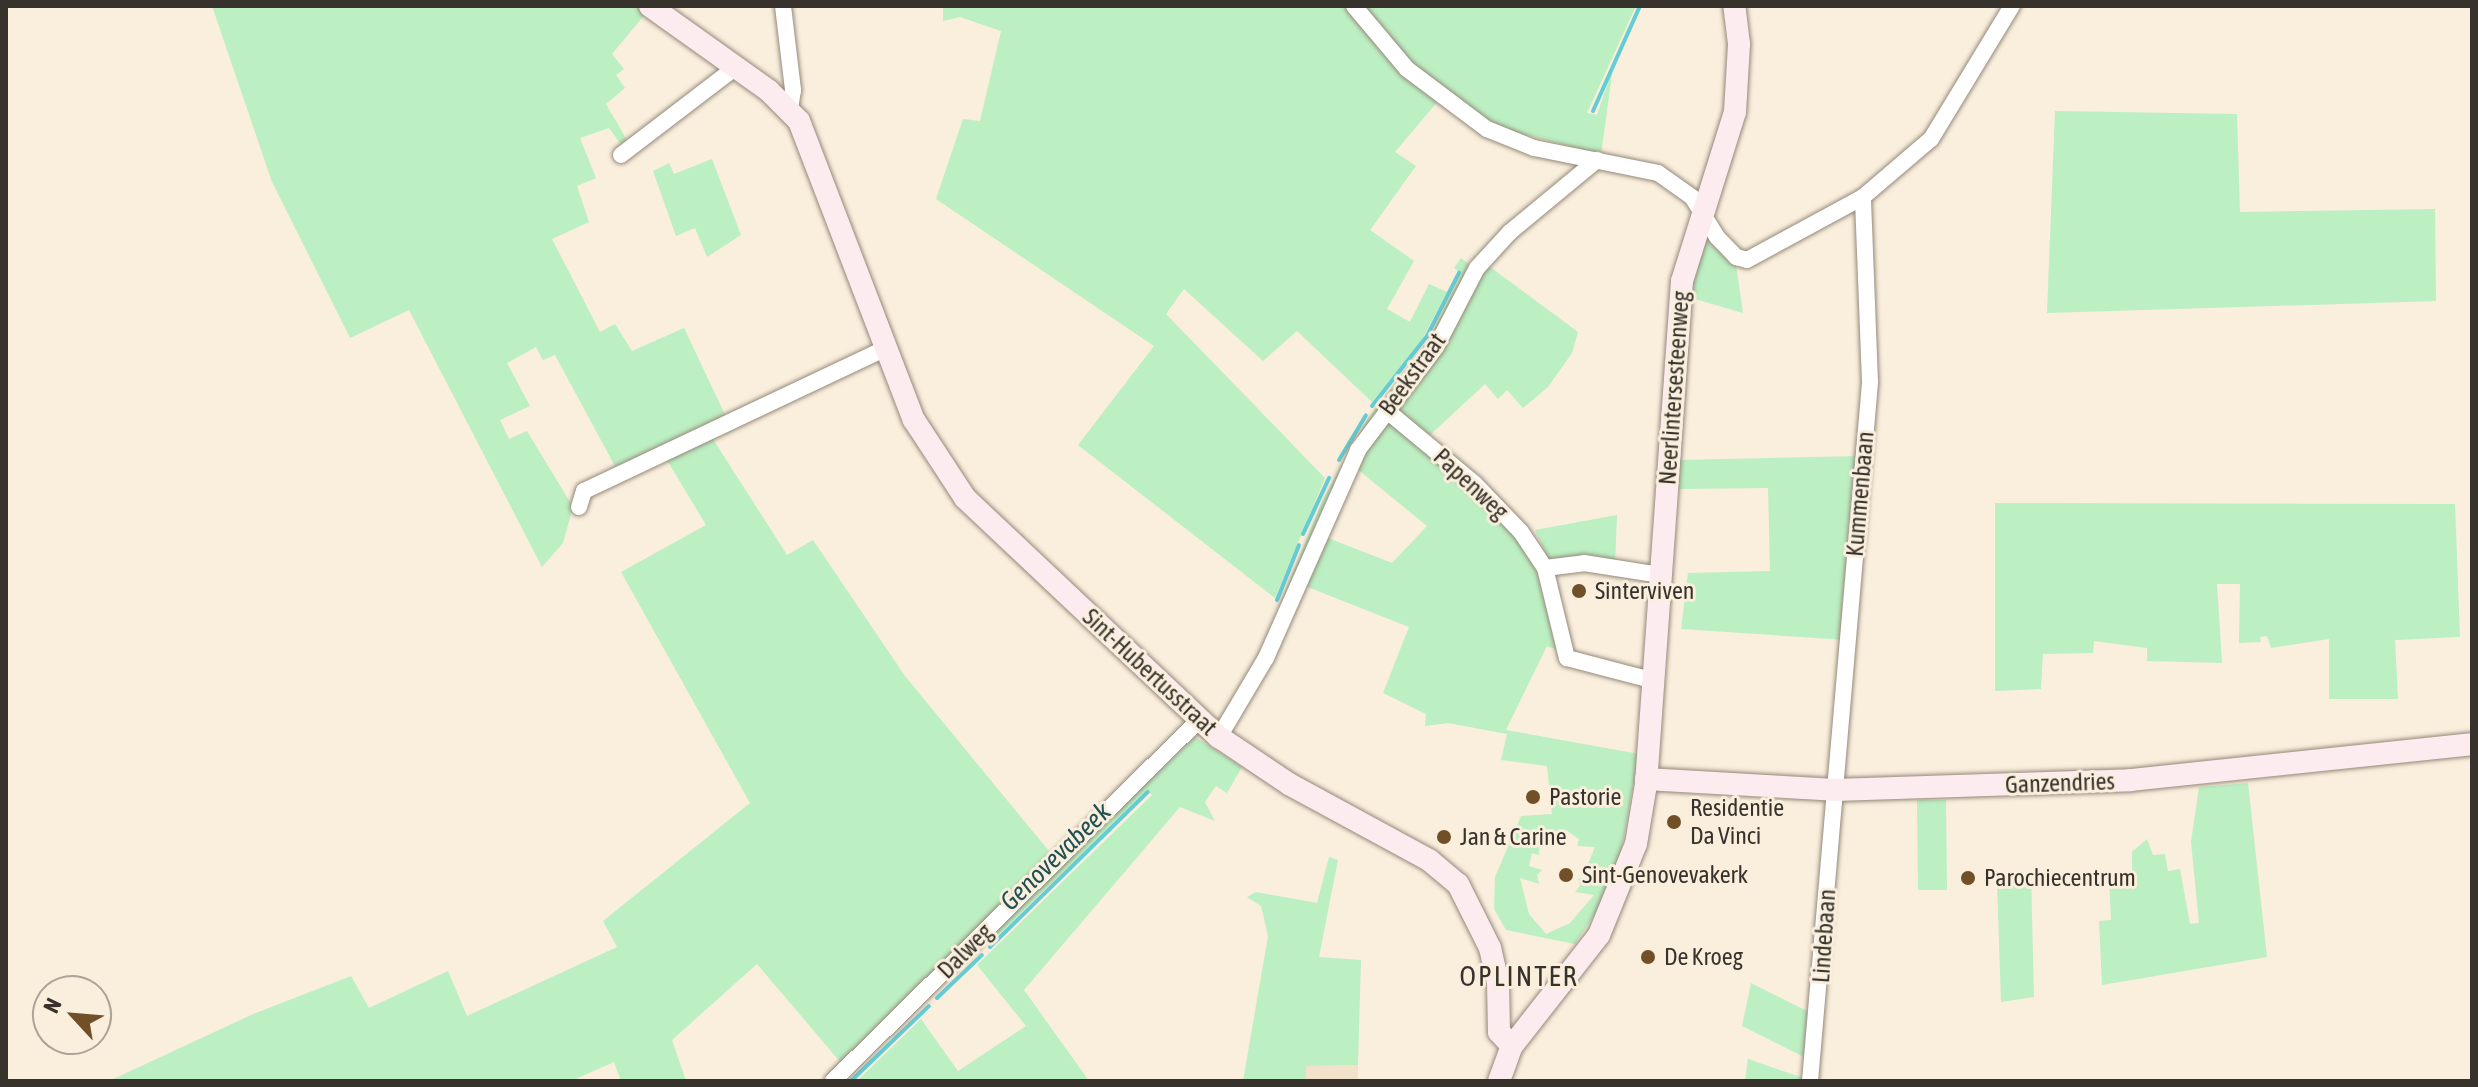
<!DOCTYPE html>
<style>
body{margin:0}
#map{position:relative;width:2478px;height:1087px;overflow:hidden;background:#faeedd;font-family:"Asap Condensed",sans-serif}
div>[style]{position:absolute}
.built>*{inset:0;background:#f1e2c9}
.green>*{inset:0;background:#bcefc2}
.stream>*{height:4px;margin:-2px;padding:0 2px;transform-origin:2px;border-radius:2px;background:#62cdd5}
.roads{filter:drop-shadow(0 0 2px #948979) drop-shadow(0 0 2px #948979)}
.street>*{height:16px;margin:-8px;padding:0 8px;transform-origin:8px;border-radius:8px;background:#fff}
.secondary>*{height:22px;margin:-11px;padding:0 11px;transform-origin:11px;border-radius:11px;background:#fcecf0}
.dots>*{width:22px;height:22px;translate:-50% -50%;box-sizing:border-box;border:4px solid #faeedd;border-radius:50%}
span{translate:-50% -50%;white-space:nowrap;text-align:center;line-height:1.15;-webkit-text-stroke:6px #faeedd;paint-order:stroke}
.street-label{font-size:24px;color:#37332c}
.poi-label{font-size:24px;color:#37332c}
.left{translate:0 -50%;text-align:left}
.water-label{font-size:26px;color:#205053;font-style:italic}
.quarter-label{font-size:28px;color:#37332c;letter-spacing:2px}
.frame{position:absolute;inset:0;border:8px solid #37332c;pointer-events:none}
.north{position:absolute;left:32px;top:975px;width:80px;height:80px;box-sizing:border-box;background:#faeedd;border:2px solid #aca396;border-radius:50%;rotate:296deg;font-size:22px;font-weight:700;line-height:32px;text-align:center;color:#37332c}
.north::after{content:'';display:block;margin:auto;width:28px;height:36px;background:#714f27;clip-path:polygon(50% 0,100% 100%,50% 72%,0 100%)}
</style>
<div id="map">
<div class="built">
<i style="clip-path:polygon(1358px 1065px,1358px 1081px,1306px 1081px,1306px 1066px)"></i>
</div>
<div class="green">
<i style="clip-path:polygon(212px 6px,637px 6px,646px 13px,612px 54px,624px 69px,616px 75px,625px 88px,606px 104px,627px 140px,622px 146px,609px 128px,580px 138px,596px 178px,577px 186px,589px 222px,552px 239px,600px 332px,615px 324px,632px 351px,684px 328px,728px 421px,617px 470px,555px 355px,543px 360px,536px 347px,507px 363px,530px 406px,500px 420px,509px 439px,527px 431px,573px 507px,563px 543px,542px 567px,409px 310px,350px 338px,272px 182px)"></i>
<i style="clip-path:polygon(943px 6px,1344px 6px,1391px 59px,1438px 101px,1395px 152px,1416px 166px,1370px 230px,1414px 261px,1387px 309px,1410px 322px,1429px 284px,1447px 292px,1418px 347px,1372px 402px,1297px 331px,1263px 361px,1184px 289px,1166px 314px,1325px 478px,1275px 598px,1078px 445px,1154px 346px,936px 199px,963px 119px,980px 121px,1001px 31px,960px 17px,943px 21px)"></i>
<i style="clip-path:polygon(1359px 6px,1636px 6px,1587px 113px,1597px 115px,1613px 67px,1601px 155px,1494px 126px,1414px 69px)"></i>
<i style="clip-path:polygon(2055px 111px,2237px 114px,2240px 212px,2435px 209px,2436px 301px,2047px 313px)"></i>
<i style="clip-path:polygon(712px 159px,741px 235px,707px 257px,695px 228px,676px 236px,653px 171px,669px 163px,674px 174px)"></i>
<i style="clip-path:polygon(1706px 240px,1736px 265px,1743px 313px,1688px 297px)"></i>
<i style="clip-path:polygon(1461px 258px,1470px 265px,1435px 342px,1369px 426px,1285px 605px,1281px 602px,1322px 501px,1366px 421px,1428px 341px,1461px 274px,1454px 268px)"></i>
<i style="clip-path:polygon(1486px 264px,1578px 332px,1572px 353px,1548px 387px,1523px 408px,1507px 390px,1498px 399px,1485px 384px,1428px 437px,1393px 410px)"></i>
<i style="clip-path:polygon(evenodd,1387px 421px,1500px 513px,1537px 564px,1560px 651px,1547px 646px,1506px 730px,1639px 754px,1619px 862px,1604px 900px,1575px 944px,1506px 930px,1494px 909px,1495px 877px,1521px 816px,1552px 814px,1547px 766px,1501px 760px,1507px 734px,1448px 723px,1425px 726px,1426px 714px,1383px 693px,1409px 627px,1305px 586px,1323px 536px,1392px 563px,1427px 526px,1356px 468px,1387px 421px,1566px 830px,1579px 839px,1577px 846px,1595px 847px,1587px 866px,1594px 868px,1591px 880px,1578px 878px,1580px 886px,1575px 892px,1594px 895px,1570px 923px,1546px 934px,1529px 914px,1520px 878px,1539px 884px,1537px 875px,1542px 870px,1529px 866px,1532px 853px,1539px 855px,1540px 835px,1556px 841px,1566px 830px)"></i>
<i style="clip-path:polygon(711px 436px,787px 555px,813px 540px,905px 676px,1053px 856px,842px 1064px,757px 964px,672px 1040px,686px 1081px,621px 1081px,614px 1062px,571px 1081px,109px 1081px,251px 1015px,351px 976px,369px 1008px,448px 971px,467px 1016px,617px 947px,603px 921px,750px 803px,621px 572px,706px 525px,665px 457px)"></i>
<i style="clip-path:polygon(1859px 456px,1846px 640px,1681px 629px,1688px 573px,1770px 571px,1768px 488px,1679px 489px,1680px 460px)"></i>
<i style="clip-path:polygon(1995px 503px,2455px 504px,2460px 637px,2395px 640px,2398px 699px,2329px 699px,2329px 639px,2271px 648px,2267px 636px,2260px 637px,2261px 642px,2239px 643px,2240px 584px,2217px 584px,2222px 663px,2147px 661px,2147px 648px,2094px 641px,2093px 653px,2043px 654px,2041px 689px,1995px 691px)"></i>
<i style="clip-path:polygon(1617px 515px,1615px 565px,1549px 561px,1535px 530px)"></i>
<i style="clip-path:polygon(1195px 737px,1242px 767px,1227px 793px,1216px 786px,1205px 802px,1215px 821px,1180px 807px,1024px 990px,1089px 1081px,857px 1081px,921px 1019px,958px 1071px,1026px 1026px,977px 965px,1152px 795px,1147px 791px,989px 944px,985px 939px)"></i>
<i style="clip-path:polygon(2248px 783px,2267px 957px,2102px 985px,2099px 921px,2111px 920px,2109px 875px,2132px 874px,2132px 852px,2147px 839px,2153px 855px,2165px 854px,2168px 871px,2180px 869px,2190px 924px,2199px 923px,2191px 842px,2199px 787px)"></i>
<i style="clip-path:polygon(1917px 800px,1946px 800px,1947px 890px,1918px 890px)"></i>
<i style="clip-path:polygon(1329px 857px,1338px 860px,1319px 957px,1361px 960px,1358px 1065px,1306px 1066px,1306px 1079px,1243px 1081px,1268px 936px,1261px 906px,1247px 897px,1256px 892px,1317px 903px)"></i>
<i style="clip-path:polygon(2031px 873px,2034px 997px,2001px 1002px,1997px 884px,2012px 884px,2020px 874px)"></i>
<i style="clip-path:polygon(1751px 983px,1813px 1014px,1808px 1059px,1742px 1026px)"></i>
<i style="clip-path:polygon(1748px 1059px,1806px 1079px,1806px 1081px,1745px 1081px)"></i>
</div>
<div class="stream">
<i style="left:1593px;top:111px;width:115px;rotate:-65.9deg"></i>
<i style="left:1372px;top:406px;width:89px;rotate:-51.8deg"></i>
<i style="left:1427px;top:336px;width:71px;rotate:-63.1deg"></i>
<i style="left:1339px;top:460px;width:52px;rotate:-59deg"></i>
<i style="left:1303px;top:534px;width:62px;rotate:-65.1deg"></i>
<i style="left:1277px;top:600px;width:59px;rotate:-68.2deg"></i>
<i style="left:990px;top:947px;width:221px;rotate:-44.5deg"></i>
<i style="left:937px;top:998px;width:62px;rotate:-43.7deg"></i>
<i style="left:851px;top:1081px;width:108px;rotate:-43.9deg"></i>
</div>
<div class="roads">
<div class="street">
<i style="left:783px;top:6px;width:85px;rotate:83.2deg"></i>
<i style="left:793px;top:90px;width:19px;rotate:99deg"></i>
<i style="left:1354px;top:6px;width:82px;rotate:49.9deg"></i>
<i style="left:1407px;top:69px;width:100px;rotate:36.9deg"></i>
<i style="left:1487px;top:129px;width:51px;rotate:22deg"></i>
<i style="left:1534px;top:148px;width:126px;rotate:11.4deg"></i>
<i style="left:1658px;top:173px;width:42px;rotate:35.2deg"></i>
<i style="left:1692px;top:197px;width:47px;rotate:58deg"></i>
<i style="left:1717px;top:237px;width:28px;rotate:46deg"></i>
<i style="left:1736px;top:257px;width:11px;rotate:15deg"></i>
<i style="left:1747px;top:260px;width:132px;rotate:-28.5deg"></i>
<i style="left:1863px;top:197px;width:89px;rotate:-40.5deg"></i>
<i style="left:1931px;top:139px;width:156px;rotate:-58.7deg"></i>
<i style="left:621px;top:155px;width:145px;rotate:-37.4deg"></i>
<i style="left:1386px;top:410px;width:116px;rotate:39.7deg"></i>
<i style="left:1475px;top:484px;width:66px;rotate:46.2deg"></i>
<i style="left:1521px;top:532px;width:43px;rotate:56.3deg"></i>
<i style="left:1545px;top:568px;width:93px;rotate:76.3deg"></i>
<i style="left:1567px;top:658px;width:87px;rotate:14.7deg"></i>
<i style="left:579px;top:507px;width:17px;rotate:-73deg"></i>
<i style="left:584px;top:491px;width:335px;rotate:-25.3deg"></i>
<i style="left:1545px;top:568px;width:39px;rotate:-7deg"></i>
<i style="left:1584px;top:563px;width:78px;rotate:8.9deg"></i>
<i style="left:1219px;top:737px;width:92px;rotate:-59.3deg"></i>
<i style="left:1266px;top:658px;width:227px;rotate:-66.1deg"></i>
<i style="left:1358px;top:450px;width:129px;rotate:-52.9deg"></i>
<i style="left:1436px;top:347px;width:89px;rotate:-62.6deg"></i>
<i style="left:1477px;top:268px;width:49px;rotate:-47.5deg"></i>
<i style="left:1510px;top:232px;width:113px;rotate:-39.6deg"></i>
<i style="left:833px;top:1081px;width:514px;rotate:-44.61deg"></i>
<i style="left:1810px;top:1081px;width:702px;rotate:-85.09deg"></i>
<i style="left:1870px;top:382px;width:185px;rotate:-92.2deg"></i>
</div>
<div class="secondary">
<i style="left:650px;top:6px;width:146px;rotate:35.5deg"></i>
<i style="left:769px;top:91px;width:42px;rotate:45deg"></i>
<i style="left:799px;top:121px;width:320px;rotate:69deg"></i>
<i style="left:914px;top:420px;width:93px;rotate:56.8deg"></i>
<i style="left:965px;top:498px;width:349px;rotate:43.3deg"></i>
<i style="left:1219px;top:737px;width:84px;rotate:33.9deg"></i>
<i style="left:1289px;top:784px;width:159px;rotate:28.5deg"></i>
<i style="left:1429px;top:860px;width:38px;rotate:40deg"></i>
<i style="left:1458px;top:884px;width:72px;rotate:63.4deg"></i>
<i style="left:1490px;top:948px;width:36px;rotate:77deg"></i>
<i style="left:1498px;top:983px;width:49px;rotate:88.8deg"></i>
<i style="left:1499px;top:1032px;width:19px;rotate:47deg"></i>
<i style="left:1646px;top:779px;width:189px;rotate:3.3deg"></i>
<i style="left:1835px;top:790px;width:296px;rotate:-1.9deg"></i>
<i style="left:2131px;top:780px;width:343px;rotate:-6deg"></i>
<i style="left:1499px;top:1081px;width:37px;rotate:-70deg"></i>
<i style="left:1512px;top:1046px;width:141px;rotate:-51.9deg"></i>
<i style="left:1599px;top:935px;width:98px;rotate:-67.9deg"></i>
<i style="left:1636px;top:844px;width:61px;rotate:-80.5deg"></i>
<i style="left:1646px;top:784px;width:504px;rotate:-85.91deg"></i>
<i style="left:1682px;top:281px;width:177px;rotate:-72.6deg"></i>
<i style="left:1735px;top:112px;width:68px;rotate:-86.6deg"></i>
<i style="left:1739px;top:44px;width:38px;rotate:-97deg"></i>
</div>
</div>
<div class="dots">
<i style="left:1579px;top:591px;background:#714f27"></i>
<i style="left:1533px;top:797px;background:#714f27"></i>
<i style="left:1674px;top:822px;background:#714f27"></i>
<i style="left:1444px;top:837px;background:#714f27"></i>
<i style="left:1566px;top:875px;background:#714f27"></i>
<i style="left:1968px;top:878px;background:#714f27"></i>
<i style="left:1648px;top:957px;background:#714f27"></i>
</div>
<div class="street-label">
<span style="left:1412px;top:374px;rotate:-54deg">Beekstraat</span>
<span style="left:1674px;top:388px;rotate:-86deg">Neerlintersesteenweg</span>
<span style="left:1471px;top:484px;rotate:43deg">Papenweg</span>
<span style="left:1860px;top:494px;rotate:-85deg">Kummenbaan</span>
<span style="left:1150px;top:672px;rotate:43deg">Sint-Hubertusstraat</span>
<span style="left:2060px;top:783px;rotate:-2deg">Ganzendries</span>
<span style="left:1824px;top:936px;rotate:-86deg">Lindebaan</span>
<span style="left:965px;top:951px;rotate:-45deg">Dalweg</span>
</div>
<div class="poi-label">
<span class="left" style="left:1595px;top:591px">Sinterviven</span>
<span class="left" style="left:1549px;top:797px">Pastorie</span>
<span class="left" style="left:1690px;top:822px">Residentie<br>Da Vinci</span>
<span class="left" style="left:1460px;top:837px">Jan &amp; Carine</span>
<span class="left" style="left:1582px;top:875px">Sint-Genovevakerk</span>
<span class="left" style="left:1984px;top:878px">Parochiecentrum</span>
<span class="left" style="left:1664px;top:957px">De Kroeg</span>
</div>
<div class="water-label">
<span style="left:1056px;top:857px;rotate:-44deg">Genovevabeek</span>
</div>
<div class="quarter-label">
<span style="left:1519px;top:976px">OPLINTER</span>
</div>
<div class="frame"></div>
<div class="north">N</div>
</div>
